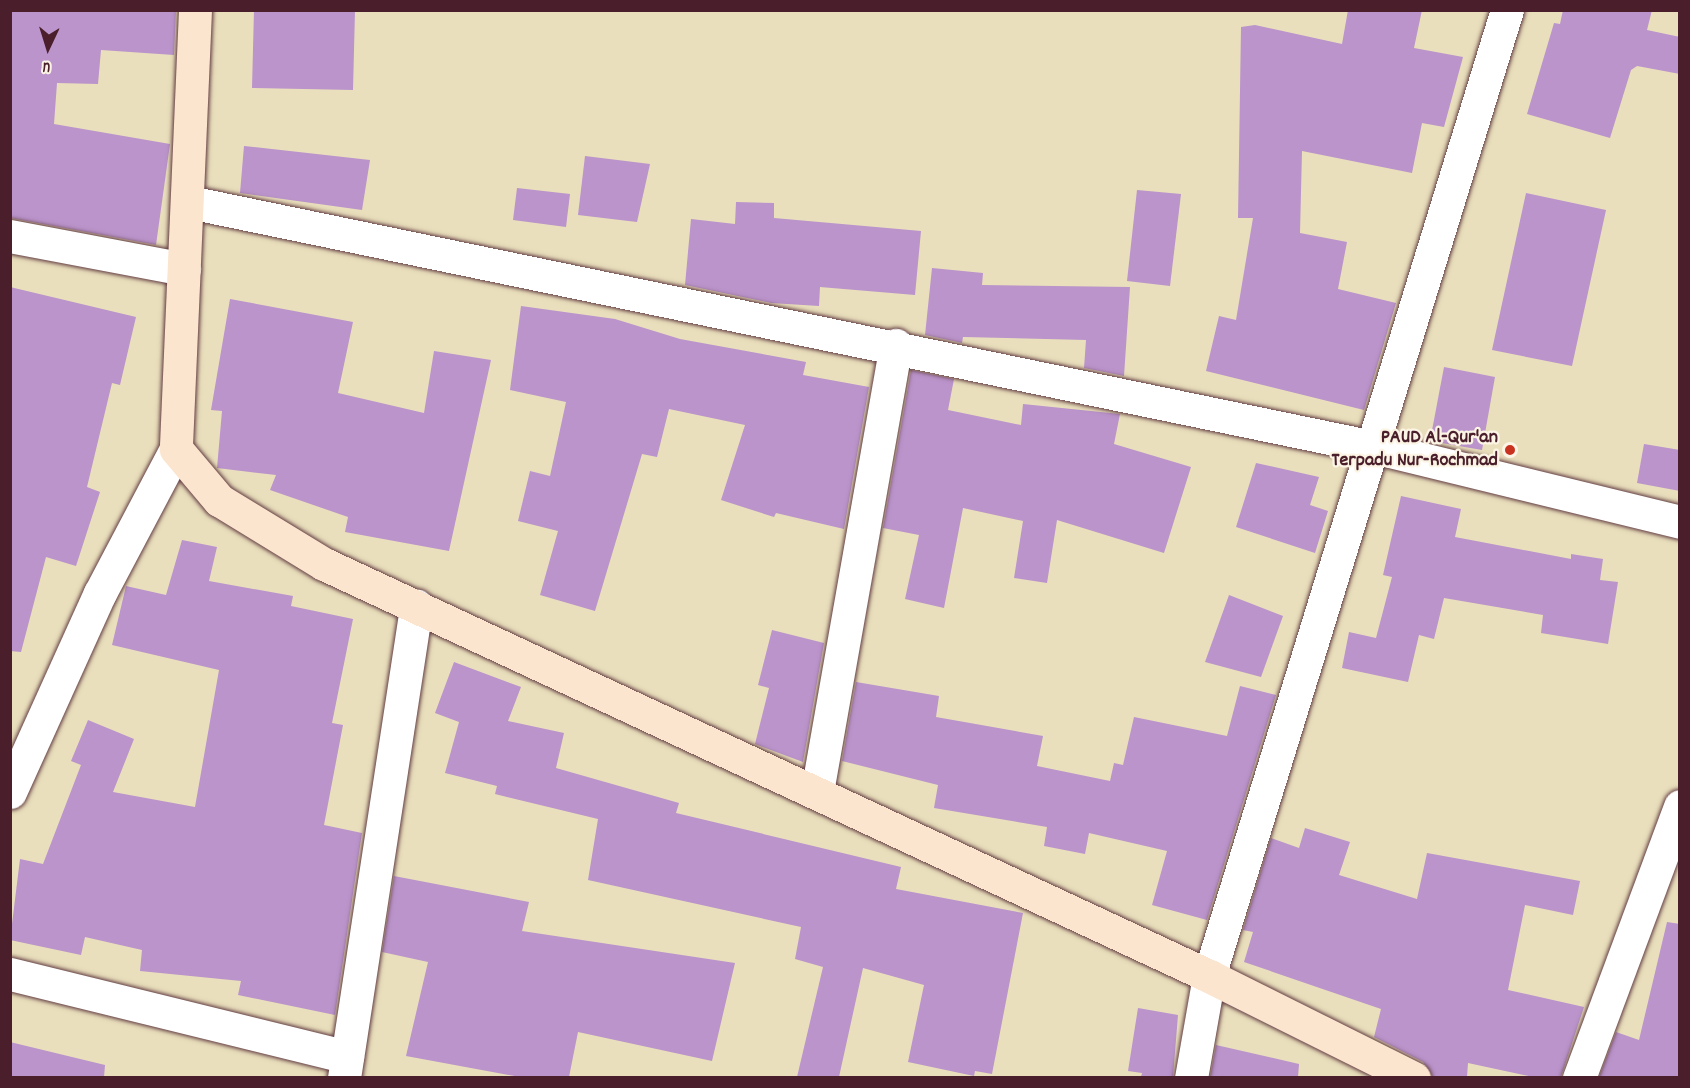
<!DOCTYPE html>
<style>
body{margin:0}
#map{position:relative;width:1690px;height:1088px;overflow:hidden;background:#e9dfbc;font-family:Dekko,sans-serif}
div>[style]{position:absolute}
.building>*{inset:0;background:#ba94cb}
.roads{filter:drop-shadow(0 0 2px #623c41) drop-shadow(0 0 2px #623c41)}
.street>*{height:33px;margin:-16.5px;padding:0 16.5px;transform-origin:16.5px;border-radius:16.5px;background:#fff}
.secondary>*{height:33px;margin:-16.5px;padding:0 16.5px;transform-origin:16.5px;border-radius:16.5px;background:#fbe5cf}
.dots>*{width:16px;height:16px;translate:-50% -50%;box-sizing:border-box;border:3px solid #fcf5e5;border-radius:50%}
span{translate:-50% -50%;white-space:nowrap;text-align:center;line-height:1.15;-webkit-text-stroke:4.5px #fcf5e5;paint-order:stroke}
.poi-label{font-size:20px;color:#4a1f2b;font-weight:700}
.right{translate:-100% -50%;text-align:right}
.frame{position:absolute;inset:0;border:12px solid #4a1f2b;pointer-events:none}
.north{position:absolute;left:18px;top:18px;width:60px;height:60px;-webkit-text-stroke:4px #fcf5e5;paint-order:stroke;rotate:184deg;font-size:16px;font-weight:700;line-height:24px;text-align:center;color:#4a1f2b}
.north::after{content:'';display:block;margin:auto;width:21px;height:27px;background:#4a1f2b;clip-path:polygon(50% 0,100% 100%,50% 72%,0 100%)}
</style>
<div id="map">
<div class="building">
<i style="clip-path:polygon(10px 10px,176px 10px,174px 55px,101px 50px,98px 84px,57px 83px,54px 124px,170px 144px,156px 245px,10px 218px)"></i>
<i style="clip-path:polygon(254px 10px,355px 10px,353px 90px,252px 88px)"></i>
<i style="clip-path:polygon(1348px 10px,1422px 10px,1414px 48px,1463px 57px,1444px 127px,1422px 123px,1412px 173px,1302px 151px,1300px 233px,1347px 242px,1338px 289px,1396px 303px,1364px 410px,1206px 371px,1219px 316px,1236px 320px,1253px 218px,1238px 218px,1241px 27px,1255px 25px,1342px 44px)"></i>
<i style="clip-path:polygon(1563px 10px,1652px 10px,1647px 30px,1680px 37px,1680px 74px,1637px 66px,1631px 70px,1610px 138px,1527px 114px,1554px 23px,1560px 24px)"></i>
<i style="clip-path:polygon(244px 146px,370px 160px,362px 210px,240px 193px)"></i>
<i style="clip-path:polygon(585px 156px,650px 164px,637px 222px,578px 215px)"></i>
<i style="clip-path:polygon(517px 188px,570px 194px,566px 227px,513px 220px)"></i>
<i style="clip-path:polygon(1137px 190px,1181px 194px,1170px 286px,1127px 281px)"></i>
<i style="clip-path:polygon(1526px 193px,1606px 210px,1572px 366px,1492px 350px)"></i>
<i style="clip-path:polygon(736px 202px,774px 203px,774px 218px,921px 231px,915px 295px,820px 287px,819px 306px,771px 303px,685px 285px,691px 219px,735px 224px)"></i>
<i style="clip-path:polygon(932px 268px,983px 273px,982px 285px,1130px 287px,1124px 376px,1084px 368px,1086px 340px,963px 337px,962px 343px,925px 335px)"></i>
<i style="clip-path:polygon(10px 287px,136px 317px,120px 385px,112px 383px,87px 487px,100px 492px,76px 566px,46px 557px,21px 652px,10px 651px)"></i>
<i style="clip-path:polygon(230px 299px,353px 322px,338px 393px,424px 413px,434px 351px,491px 360px,449px 551px,345px 532px,348px 517px,270px 490px,276px 475px,217px 468px,222px 411px,211px 410px)"></i>
<i style="clip-path:polygon(521px 306px,615px 319px,680px 339px,806px 362px,803px 375px,869px 387px,844px 529px,776px 513px,774px 517px,721px 500px,745px 425px,669px 409px,657px 457px,642px 454px,595px 611px,540px 595px,558px 531px,518px 521px,530px 471px,550px 476px,566px 402px,510px 390px)"></i>
<i style="clip-path:polygon(1444px 367px,1495px 377px,1482px 450px,1430px 441px)"></i>
<i style="clip-path:polygon(911px 370px,954px 379px,948px 410px,1021px 425px,1023px 404px,1120px 414px,1114px 444px,1191px 467px,1164px 553px,1057px 520px,1047px 583px,1014px 578px,1023px 521px,963px 508px,944px 608px,905px 599px,919px 535px,883px 528px)"></i>
<i style="clip-path:polygon(1644px 444px,1680px 450px,1680px 491px,1637px 483px)"></i>
<i style="clip-path:polygon(1256px 463px,1319px 477px,1310px 505px,1328px 511px,1315px 553px,1236px 527px)"></i>
<i style="clip-path:polygon(1401px 496px,1461px 509px,1455px 537px,1571px 559px,1571px 554px,1603px 559px,1600px 580px,1618px 582px,1608px 644px,1541px 633px,1543px 615px,1444px 598px,1434px 639px,1419px 635px,1408px 682px,1342px 668px,1349px 632px,1376px 638px,1392px 577px,1383px 575px)"></i>
<i style="clip-path:polygon(182px 540px,217px 547px,209px 581px,293px 596px,291px 606px,353px 619px,332px 723px,343px 725px,324px 825px,362px 833px,335px 1015px,238px 995px,241px 981px,140px 971px,142px 950px,85px 937px,81px 955px,10px 940px,20px 859px,43px 864px,81px 765px,71px 761px,88px 720px,134px 739px,113px 792px,195px 807px,219px 670px,112px 645px,126px 586px,166px 595px)"></i>
<i style="clip-path:polygon(1229px 595px,1283px 616px,1261px 677px,1205px 662px)"></i>
<i style="clip-path:polygon(772px 630px,824px 643px,803px 762px,755px 744px,769px 688px,758px 685px)"></i>
<i style="clip-path:polygon(454px 662px,521px 687px,508px 721px,564px 733px,556px 768px,679px 803px,676px 813px,901px 867px,896px 889px,1023px 913px,992px 1074px,975px 1071px,974px 1076px,908px 1062px,924px 985px,863px 968px,839px 1077px,797px 1077px,823px 967px,795px 959px,801px 927px,588px 880px,598px 819px,495px 794px,497px 786px,445px 773px,459px 722px,435px 713px)"></i>
<i style="clip-path:polygon(856px 682px,939px 696px,936px 717px,1043px 736px,1037px 766px,1110px 781px,1114px 763px,1123px 765px,1134px 717px,1227px 736px,1240px 686px,1276px 695px,1207px 920px,1152px 905px,1167px 851px,1089px 833px,1085px 854px,1044px 846px,1047px 827px,934px 808px,938px 785px,842px 761px)"></i>
<i style="clip-path:polygon(1305px 828px,1350px 842px,1339px 875px,1417px 899px,1427px 853px,1580px 881px,1573px 915px,1525px 905px,1508px 990px,1584px 1007px,1561px 1077px,1533px 1077px,1468px 1063px,1467px 1077px,1433px 1077px,1423px 1062px,1374px 1037px,1381px 1009px,1244px 962px,1253px 932px,1243px 930px,1271px 838px,1299px 848px)"></i>
<i style="clip-path:polygon(394px 876px,529px 902px,522px 931px,735px 963px,712px 1061px,578px 1032px,569px 1077px,520px 1077px,406px 1056px,428px 962px,382px 952px)"></i>
<i style="clip-path:polygon(1667px 922px,1680px 924px,1680px 1077px,1599px 1077px,1616px 1032px,1639px 1040px)"></i>
<i style="clip-path:polygon(1138px 1008px,1178px 1015px,1173px 1077px,1141px 1077px,1142px 1073px,1128px 1071px)"></i>
<i style="clip-path:polygon(10px 1042px,105px 1065px,104px 1077px,10px 1077px)"></i>
<i style="clip-path:polygon(1216px 1045px,1299px 1064px,1298px 1077px,1210px 1077px)"></i>
</div>
<div class="roads">
<div class="street">
<i style="left:189px;top:202px;width:1209px;rotate:11.69deg"></i>
<i style="left:1373px;top:447px;width:316px;rotate:13.7deg"></i>
<i style="left:10px;top:236px;width:177px;rotate:10.7deg"></i>
<i style="left:10px;top:792px;width:218px;rotate:-65.7deg"></i>
<i style="left:100px;top:593px;width:163px;rotate:-62.2deg"></i>
<i style="left:817px;top:792px;width:454px;rotate:-80deg"></i>
<i style="left:10px;top:974px;width:347px;rotate:13.8deg"></i>
<i style="left:344px;top:1078px;width:478px;rotate:-81.3deg"></i>
<i style="left:1191px;top:1078px;width:104px;rotate:-80deg"></i>
<i style="left:1209px;top:976px;width:1011px;rotate:-72.86deg"></i>
<i style="left:1579px;top:1078px;width:290px;rotate:-69.6deg"></i>
</div>
<div class="secondary">
<i style="left:195px;top:10px;width:439px;rotate:92.5deg"></i>
<i style="left:176px;top:449px;width:67px;rotate:49.9deg"></i>
<i style="left:219px;top:500px;width:123px;rotate:31.4deg"></i>
<i style="left:324px;top:564px;width:976px;rotate:24.96deg"></i>
<i style="left:1209px;top:976px;width:229px;rotate:26.5deg"></i>
</div>
</div>
<div class="dots">
<i style="left:1510px;top:450px;background:#c8321e"></i>
</div>
<div class="poi-label">
<span class="right" style="left:1498px;top:450px">PAUD Al-Qur'an<br>Terpadu Nur-Rochmad</span>
</div>
<div class="frame"></div>
<div class="north">U</div>
</div>
